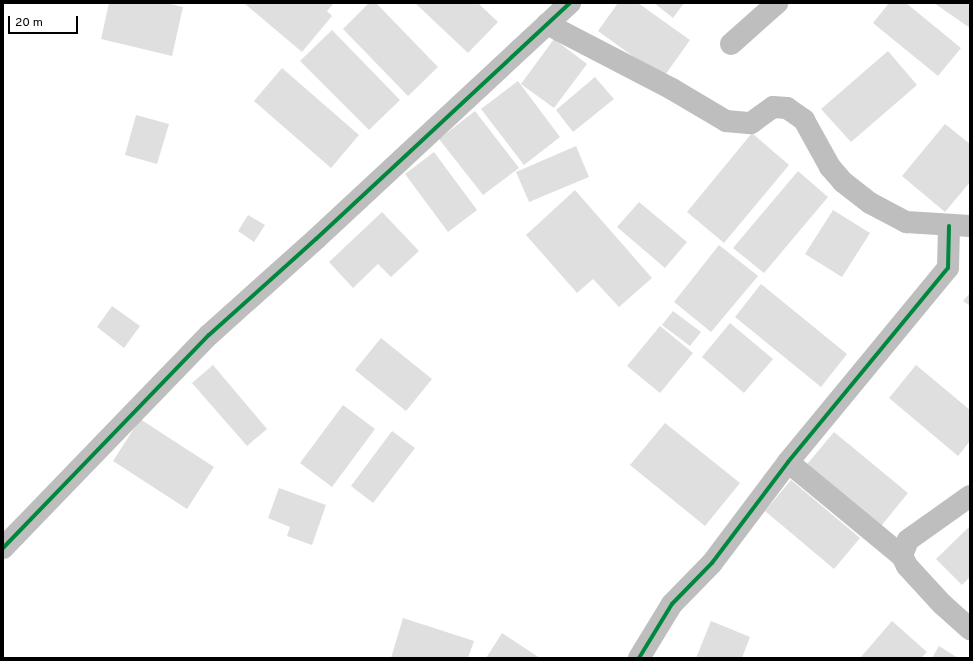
<!DOCTYPE html>
<style>
body{margin:0}
#map{position:relative;width:973px;height:661px;overflow:hidden;background:#fff;font-family:Overpass,sans-serif}
div>[style]{position:absolute}
.building>*{inset:0;background:#dfdfdf}
.minor>*{height:22px;margin:-11px;padding:0 11px;transform-origin:11px;border-radius:11px;background:#bebebe}
.cycleway>*{height:4px;margin:-2px;padding:0 2px;transform-origin:2px;border-radius:2px;background:#00873e}
span{translate:-50% -50%;white-space:nowrap;text-align:center;line-height:1.15;-webkit-text-stroke:3px #fff;paint-order:stroke}
.frame{position:absolute;inset:0;border:4px solid #000;pointer-events:none}
.scale{position:absolute;left:8px;top:16px;width:70px;height:18px;box-sizing:border-box;border:2px solid #000;border-top:0;padding-left:5px;font-size:12px;line-height:14px;white-space:nowrap;color:#000;-webkit-text-stroke:3px #fff;paint-order:stroke}
</style>
<div id="map">
<div class="building">
<i style="clip-path:polygon(109px 3px,166px 3px,183px 7px,172px 56px,101px 39px)"></i>
<i style="clip-path:polygon(244px 3px,334px 3px,327px 11px,332px 16px,302px 52px)"></i>
<i style="clip-path:polygon(369px 3px,376px 3px,438px 67px,408px 96px,343px 29px)"></i>
<i style="clip-path:polygon(415px 3px,478px 3px,498px 22px,468px 53px)"></i>
<i style="clip-path:polygon(618px 3px,638px 3px,690px 40px,663px 78px,598px 31px)"></i>
<i style="clip-path:polygon(654px 3px,684px 3px,673px 18px)"></i>
<i style="clip-path:polygon(889px 3px,906px 3px,961px 48px,938px 76px,873px 23px)"></i>
<i style="clip-path:polygon(934px 3px,970px 3px,970px 28px)"></i>
<i style="clip-path:polygon(332px 30px,400px 100px,369px 130px,300px 61px)"></i>
<i style="clip-path:polygon(554px 39px,587px 64px,554px 108px,521px 84px)"></i>
<i style="clip-path:polygon(888px 51px,917px 85px,851px 142px,821px 109px)"></i>
<i style="clip-path:polygon(282px 68px,359px 135px,331px 168px,254px 101px)"></i>
<i style="clip-path:polygon(595px 77px,614px 99px,573px 132px,556px 110px)"></i>
<i style="clip-path:polygon(518px 81px,560px 137px,524px 165px,481px 109px)"></i>
<i style="clip-path:polygon(475px 111px,519px 168px,483px 195px,439px 139px)"></i>
<i style="clip-path:polygon(136px 115px,169px 124px,157px 164px,125px 155px)"></i>
<i style="clip-path:polygon(945px 124px,970px 144px,970px 182px,945px 212px,902px 176px)"></i>
<i style="clip-path:polygon(752px 133px,789px 165px,724px 243px,687px 212px)"></i>
<i style="clip-path:polygon(576px 146px,589px 177px,529px 202px,516px 172px)"></i>
<i style="clip-path:polygon(434px 152px,477px 210px,448px 232px,405px 174px)"></i>
<i style="clip-path:polygon(798px 171px,828px 197px,764px 273px,733px 248px)"></i>
<i style="clip-path:polygon(575px 190px,652px 278px,619px 307px,593px 279px,577px 293px,526px 235px)"></i>
<i style="clip-path:polygon(639px 202px,687px 242px,665px 268px,617px 227px)"></i>
<i style="clip-path:polygon(833px 210px,870px 233px,842px 277px,805px 254px)"></i>
<i style="clip-path:polygon(382px 212px,419px 251px,391px 277px,378px 264px,353px 288px,329px 262px)"></i>
<i style="clip-path:polygon(248px 215px,265px 225px,254px 242px,238px 231px)"></i>
<i style="clip-path:polygon(719px 245px,758px 276px,711px 332px,674px 302px)"></i>
<i style="clip-path:polygon(761px 284px,847px 354px,821px 387px,735px 317px)"></i>
<i style="clip-path:polygon(970px 293px,970px 306px,963px 301px)"></i>
<i style="clip-path:polygon(112px 306px,140px 326px,124px 348px,97px 327px)"></i>
<i style="clip-path:polygon(673px 311px,701px 332px,690px 346px,662px 325px)"></i>
<i style="clip-path:polygon(730px 323px,773px 359px,744px 393px,702px 357px)"></i>
<i style="clip-path:polygon(660px 326px,693px 353px,660px 393px,627px 366px)"></i>
<i style="clip-path:polygon(381px 338px,432px 379px,406px 411px,355px 370px)"></i>
<i style="clip-path:polygon(213px 365px,267px 429px,247px 446px,192px 383px)"></i>
<i style="clip-path:polygon(916px 365px,970px 410px,970px 441px,958px 456px,889px 398px)"></i>
<i style="clip-path:polygon(343px 405px,375px 429px,332px 487px,300px 463px)"></i>
<i style="clip-path:polygon(140px 419px,214px 467px,187px 509px,113px 461px)"></i>
<i style="clip-path:polygon(665px 423px,740px 483px,705px 526px,630px 465px)"></i>
<i style="clip-path:polygon(392px 431px,415px 448px,373px 503px,351px 486px)"></i>
<i style="clip-path:polygon(834px 432px,908px 493px,877px 531px,803px 469px)"></i>
<i style="clip-path:polygon(791px 480px,860px 538px,834px 569px,765px 511px)"></i>
<i style="clip-path:polygon(279px 488px,326px 505px,312px 545px,287px 536px,290px 527px,268px 518px)"></i>
<i style="clip-path:polygon(970px 526px,970px 577px,962px 585px,936px 559px)"></i>
<i style="clip-path:polygon(403px 618px,474px 641px,468px 658px,391px 658px)"></i>
<i style="clip-path:polygon(711px 621px,750px 637px,742px 658px,696px 658px)"></i>
<i style="clip-path:polygon(892px 621px,927px 652px,921px 658px,860px 658px)"></i>
<i style="clip-path:polygon(502px 633px,540px 658px,486px 658px)"></i>
<i style="clip-path:polygon(939px 646px,958px 658px,932px 658px)"></i>
</div>
<div class="minor">
<i style="left:547px;top:24px;width:141px;rotate:27.5deg"></i>
<i style="left:672px;top:89px;width:63px;rotate:30.7deg"></i>
<i style="left:726px;top:121px;width:25px;rotate:5deg"></i>
<i style="left:751px;top:123px;width:27px;rotate:-36deg"></i>
<i style="left:773px;top:107px;width:14px;rotate:4deg"></i>
<i style="left:787px;top:108px;width:21px;rotate:35deg"></i>
<i style="left:804px;top:120px;width:54px;rotate:61deg"></i>
<i style="left:830px;top:167px;width:20px;rotate:49deg"></i>
<i style="left:843px;top:182px;width:34px;rotate:38deg"></i>
<i style="left:870px;top:203px;width:41px;rotate:27.8deg"></i>
<i style="left:906px;top:222px;width:64px;rotate:3.6deg"></i>
<i style="left:731px;top:44px;width:62px;rotate:-41.7deg"></i>
<i style="left:788px;top:462px;width:148px;rotate:39.5deg"></i>
<i style="left:970px;top:496px;width:76px;rotate:144.6deg"></i>
<i style="left:908px;top:540px;width:17px;rotate:111deg"></i>
<i style="left:902px;top:556px;width:11px;rotate:63deg"></i>
<i style="left:907px;top:566px;width:52px;rotate:47.4deg"></i>
<i style="left:942px;top:604px;width:38px;rotate:42deg"></i>
<i style="left:3px;top:548px;width:296px;rotate:-46deg"></i>
<i style="left:209px;top:335px;width:144px;rotate:-41.9deg"></i>
<i style="left:316px;top:239px;width:347px;rotate:-42.9deg"></i>
<i style="left:639px;top:658px;width:63px;rotate:-58.6deg"></i>
<i style="left:672px;top:604px;width:57px;rotate:-45.7deg"></i>
<i style="left:712px;top:563px;width:126px;rotate:-53deg"></i>
<i style="left:788px;top:462px;width:251px;rotate:-50.5deg"></i>
<i style="left:948px;top:268px;width:42px;rotate:-88.6deg"></i>
</div>
<div class="cycleway">
<i style="left:3px;top:548px;width:296px;rotate:-46deg"></i>
<i style="left:209px;top:335px;width:144px;rotate:-41.9deg"></i>
<i style="left:316px;top:239px;width:347px;rotate:-42.9deg"></i>
<i style="left:639px;top:658px;width:63px;rotate:-58.6deg"></i>
<i style="left:672px;top:604px;width:57px;rotate:-45.7deg"></i>
<i style="left:712px;top:563px;width:126px;rotate:-53deg"></i>
<i style="left:788px;top:462px;width:251px;rotate:-50.5deg"></i>
<i style="left:948px;top:268px;width:42px;rotate:-88.6deg"></i>
</div>
<div class="frame"></div>
<div class="scale">20 m</div>
</div>
